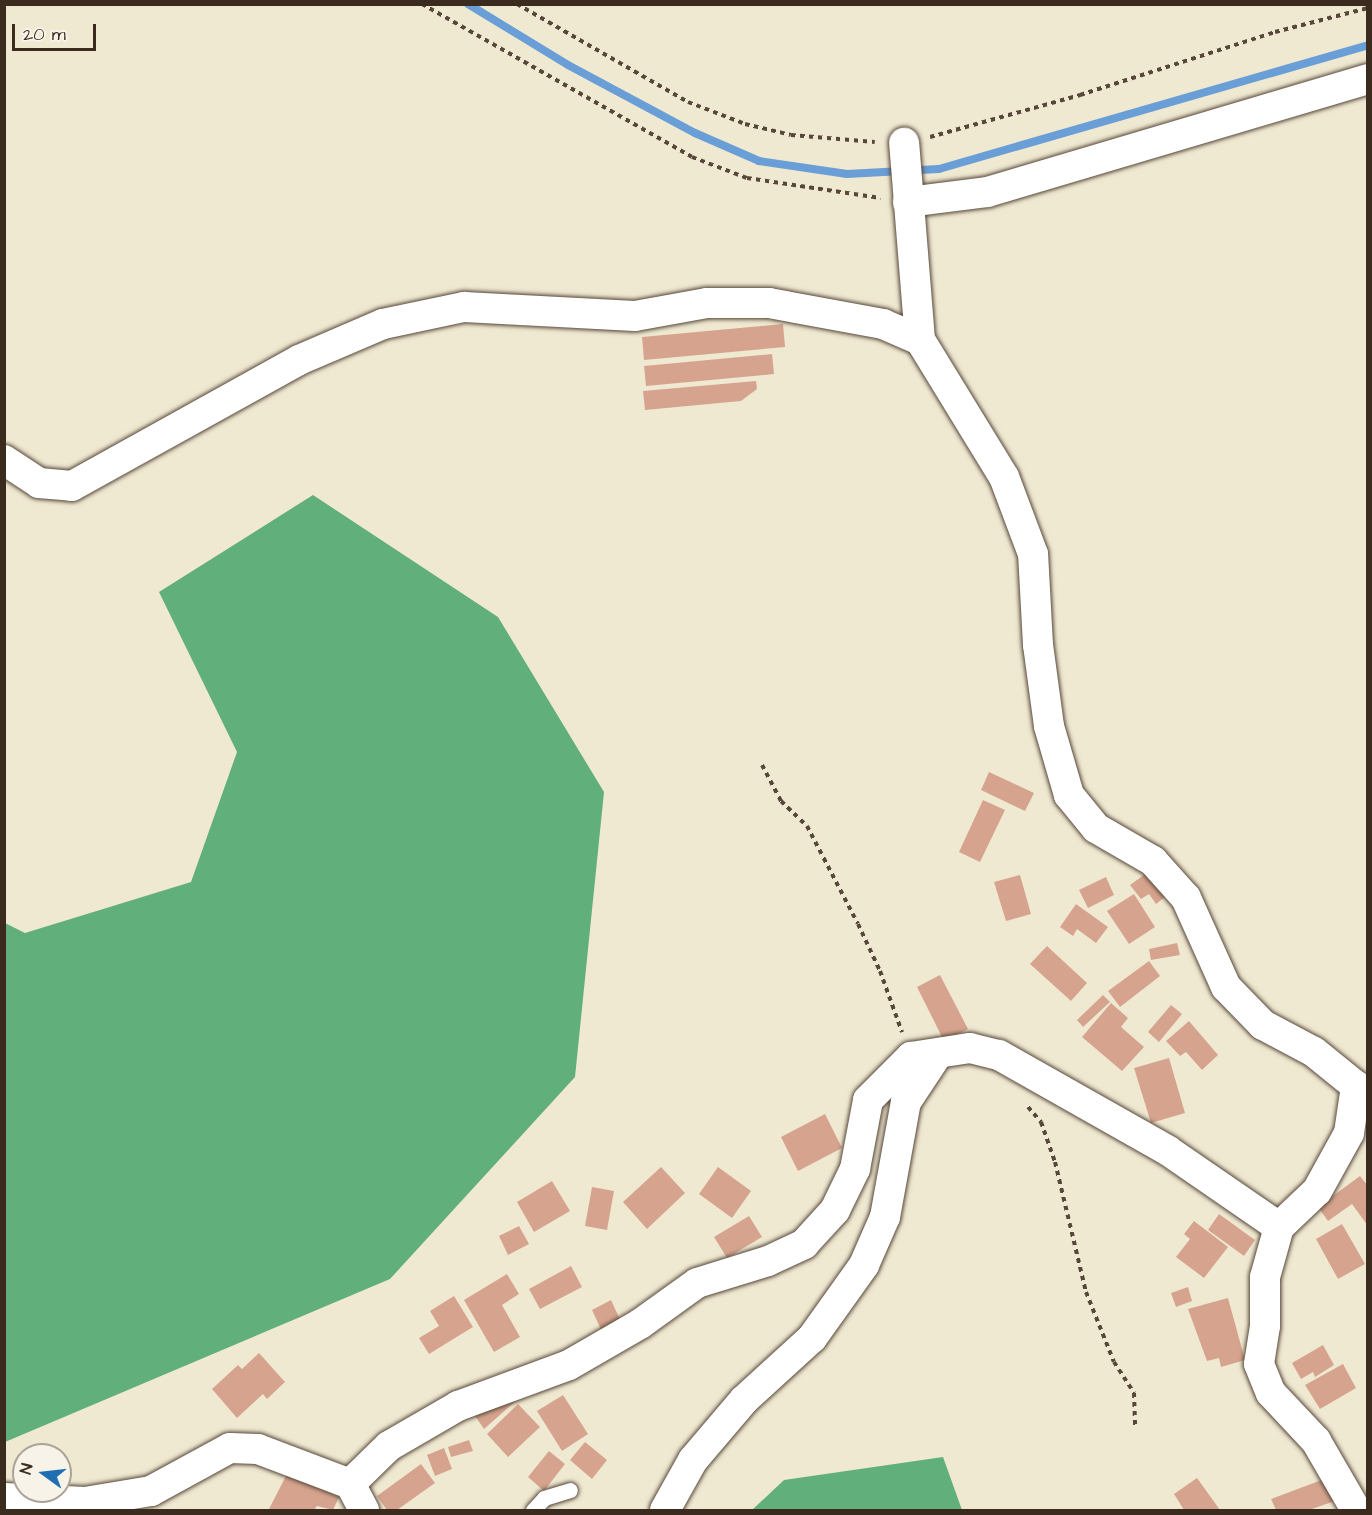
<!DOCTYPE html>
<style>
body{margin:0}
#map{position:relative;width:1372px;height:1515px;overflow:hidden;background:#f0e9d2;font-family:"Architects Daughter",sans-serif}
div>[style]{position:absolute}
.forest>*{inset:0;background:#61af7a}
.stream>*{height:8px;margin:-4px;padding:0 4px;transform-origin:4px;border-radius:4px;background:#699ed6}
.building>*{inset:0;background:#d6a48e}
.path>*{height:4px;margin-top:-2px;transform-origin:0;background:repeating-linear-gradient(90deg,#564739 0 4.5px,transparent 0 9px)}
.roads{filter:drop-shadow(0 0 2px #564739) drop-shadow(0 0 2px #564739)}
.service>*{height:15px;margin:-7.5px;padding:0 7.5px;transform-origin:7.5px;border-radius:7.5px;background:#fff}
.minor>*{height:30px;margin:-15px;padding:0 15px;transform-origin:15px;border-radius:15px;background:#fff}
span{translate:-50% -50%;white-space:nowrap;text-align:center;line-height:1.15;-webkit-text-stroke:5px #f7f3e8;paint-order:stroke}
.frame{position:absolute;inset:0;border:6px solid #3b2a1e;pointer-events:none}
.north{position:absolute;left:12px;top:1443px;width:60px;height:60px;box-sizing:border-box;background:#f7f3e8;border:2px solid #aca397;border-radius:50%;rotate:285deg;font-size:16px;font-weight:700;line-height:24px;text-align:center;color:#3b2a1e}
.north::after{content:'';display:block;margin:auto;width:21px;height:27px;background:#1f6fb2;clip-path:polygon(50% 0,100% 100%,50% 72%,0 100%)}
.scale{position:absolute;left:12px;top:24px;width:84px;height:27px;box-sizing:border-box;border:3px solid #3b2a1e;border-top:0;padding-left:8px;font-size:18px;line-height:21px;white-space:nowrap;color:#3b2a1e;-webkit-text-stroke:4px #f7f3e8;paint-order:stroke}
</style>
<div id="map">
<div class="forest">
<i style="clip-path:polygon(313px 495px,498px 617px,604px 792px,575px 1077px,390px 1279px,5px 1442px,5px 923px,25px 933px,191px 882px,237px 752px,159px 592px)"></i>
<i style="clip-path:polygon(943px 1457px,962px 1510px,752px 1510px,784px 1480px)"></i>
</div>
<div class="stream">
<i style="left:468px;top:4px;width:117px;rotate:31.4deg"></i>
<i style="left:568px;top:65px;width:144px;rotate:28.2deg"></i>
<i style="left:695px;top:133px;width:70px;rotate:23.6deg"></i>
<i style="left:759px;top:161px;width:89px;rotate:8.4deg"></i>
<i style="left:847px;top:174px;width:92px;rotate:-3.1deg"></i>
<i style="left:939px;top:169px;width:447px;rotate:-16.1deg"></i>
</div>
<div class="building">
<i style="clip-path:polygon(783px 324px,785px 347px,644px 360px,642px 337px)"></i>
<i style="clip-path:polygon(772px 354px,774px 374px,646px 386px,644px 366px)"></i>
<i style="clip-path:polygon(756px 381px,757px 389px,741px 401px,645px 410px,643px 391px)"></i>
<i style="clip-path:polygon(989px 772px,1034px 793px,1025px 811px,981px 790px)"></i>
<i style="clip-path:polygon(983px 800px,1005px 810px,980px 862px,959px 852px)"></i>
<i style="clip-path:polygon(1148px 872px,1166px 896px,1156px 904px,1149px 894px,1141px 899px,1130px 885px)"></i>
<i style="clip-path:polygon(1020px 875px,1031px 914px,1006px 921px,994px 882px)"></i>
<i style="clip-path:polygon(1106px 877px,1114px 895px,1088px 908px,1079px 890px)"></i>
<i style="clip-path:polygon(1134px 894px,1155px 927px,1129px 944px,1107px 911px)"></i>
<i style="clip-path:polygon(1076px 904px,1108px 927px,1096px 943px,1077px 929px,1073px 936px,1060px 927px)"></i>
<i style="clip-path:polygon(1177px 943px,1180px 955px,1151px 960px,1149px 949px)"></i>
<i style="clip-path:polygon(1047px 946px,1087px 983px,1071px 1001px,1030px 964px)"></i>
<i style="clip-path:polygon(1149px 961px,1160px 976px,1120px 1007px,1108px 991px)"></i>
<i style="clip-path:polygon(940px 975px,968px 1029px,944px 1041px,917px 987px)"></i>
<i style="clip-path:polygon(1103px 995px,1110px 1002px,1083px 1027px,1077px 1020px)"></i>
<i style="clip-path:polygon(1111px 1003px,1128px 1018px,1121px 1027px,1144px 1047px,1122px 1071px,1082px 1037px)"></i>
<i style="clip-path:polygon(1171px 1005px,1182px 1014px,1159px 1042px,1148px 1032px)"></i>
<i style="clip-path:polygon(1189px 1021px,1218px 1055px,1202px 1070px,1186px 1052px,1180px 1056px,1166px 1041px)"></i>
<i style="clip-path:polygon(1169px 1058px,1185px 1113px,1151px 1123px,1134px 1068px)"></i>
<i style="clip-path:polygon(825px 1114px,842px 1148px,798px 1171px,781px 1137px)"></i>
<i style="clip-path:polygon(661px 1167px,685px 1193px,647px 1229px,623px 1202px)"></i>
<i style="clip-path:polygon(718px 1167px,751px 1191px,732px 1218px,699px 1194px)"></i>
<i style="clip-path:polygon(1360px 1176px,1368px 1186px,1368px 1226px,1352px 1204px,1328px 1221px,1318px 1207px)"></i>
<i style="clip-path:polygon(552px 1181px,570px 1211px,534px 1232px,517px 1202px)"></i>
<i style="clip-path:polygon(592px 1187px,614px 1191px,607px 1230px,585px 1226px)"></i>
<i style="clip-path:polygon(1219px 1214px,1255px 1240px,1244px 1256px,1208px 1230px)"></i>
<i style="clip-path:polygon(749px 1216px,762px 1237px,727px 1258px,714px 1237px)"></i>
<i style="clip-path:polygon(1194px 1221px,1228px 1247px,1204px 1278px,1176px 1257px,1190px 1239px,1184px 1234px)"></i>
<i style="clip-path:polygon(1342px 1224px,1365px 1264px,1338px 1279px,1316px 1239px)"></i>
<i style="clip-path:polygon(519px 1226px,529px 1244px,508px 1255px,499px 1236px)"></i>
<i style="clip-path:polygon(571px 1266px,582px 1287px,540px 1309px,529px 1289px)"></i>
<i style="clip-path:polygon(507px 1274px,519px 1294px,502px 1305px,520px 1337px,494px 1352px,464px 1300px)"></i>
<i style="clip-path:polygon(1188px 1287px,1192px 1301px,1176px 1307px,1171px 1293px)"></i>
<i style="clip-path:polygon(454px 1296px,473px 1327px,429px 1354px,419px 1338px,439px 1326px,430px 1311px)"></i>
<i style="clip-path:polygon(1228px 1298px,1245px 1360px,1221px 1367px,1219px 1358px,1207px 1361px,1188px 1309px)"></i>
<i style="clip-path:polygon(611px 1300px,623px 1326px,604px 1336px,592px 1310px)"></i>
<i style="clip-path:polygon(1323px 1345px,1334px 1365px,1315px 1377px,1313px 1372px,1301px 1379px,1292px 1363px)"></i>
<i style="clip-path:polygon(259px 1353px,285px 1382px,267px 1399px,263px 1394px,237px 1418px,212px 1389px,238px 1365px,242px 1369px)"></i>
<i style="clip-path:polygon(1343px 1364px,1356px 1388px,1320px 1409px,1305px 1385px)"></i>
<i style="clip-path:polygon(563px 1395px,588px 1434px,562px 1451px,537px 1411px)"></i>
<i style="clip-path:polygon(518px 1399px,484px 1429px,473px 1413px)"></i>
<i style="clip-path:polygon(518px 1404px,540px 1427px,508px 1457px,487px 1434px)"></i>
<i style="clip-path:polygon(469px 1440px,473px 1451px,451px 1457px,448px 1447px)"></i>
<i style="clip-path:polygon(585px 1442px,607px 1460px,592px 1479px,570px 1460px)"></i>
<i style="clip-path:polygon(444px 1448px,452px 1469px,435px 1476px,427px 1455px)"></i>
<i style="clip-path:polygon(549px 1451px,565px 1464px,544px 1491px,528px 1477px)"></i>
<i style="clip-path:polygon(421px 1464px,435px 1483px,397px 1510px,387px 1510px,377px 1496px)"></i>
<i style="clip-path:polygon(288px 1472px,339px 1497px,333px 1510px,317px 1506px,314px 1510px,269px 1509px)"></i>
<i style="clip-path:polygon(1197px 1478px,1220px 1510px,1184px 1510px,1174px 1494px)"></i>
<i style="clip-path:polygon(1327px 1478px,1335px 1501px,1309px 1510px,1276px 1510px,1271px 1499px)"></i>
</div>
<div class="path">
<i style="left:422px;top:4px;width:310px;rotate:29.5deg"></i>
<i style="left:692px;top:157px;width:59px;rotate:20.9deg"></i>
<i style="left:747px;top:178px;width:135px;rotate:8.5deg"></i>
<i style="left:517px;top:4px;width:197px;rotate:29.8deg"></i>
<i style="left:688px;top:102px;width:61px;rotate:21.1deg"></i>
<i style="left:745px;top:124px;width:47px;rotate:13.4deg"></i>
<i style="left:791px;top:135px;width:84px;rotate:4.8deg"></i>
<i style="left:930px;top:137px;width:156px;rotate:-15.6deg"></i>
<i style="left:1080px;top:95px;width:205px;rotate:-17.9deg"></i>
<i style="left:1275px;top:32px;width:96px;rotate:-14.5deg"></i>
<i style="left:762px;top:765px;width:41px;rotate:62.2deg"></i>
<i style="left:781px;top:801px;width:36px;rotate:44deg"></i>
<i style="left:807px;top:826px;width:110px;rotate:62.5deg"></i>
<i style="left:858px;top:924px;width:52px;rotate:64.9deg"></i>
<i style="left:880px;top:971px;width:65px;rotate:70.2deg"></i>
<i style="left:1028px;top:1107px;width:20px;rotate:49deg"></i>
<i style="left:1041px;top:1122px;width:42px;rotate:70.7deg"></i>
<i style="left:1055px;top:1162px;width:134px;rotate:76.6deg"></i>
<i style="left:1086px;top:1292px;width:75px;rotate:68.2deg"></i>
<i style="left:1114px;top:1362px;width:37px;rotate:57deg"></i>
<i style="left:1134px;top:1393px;width:33px;rotate:88deg"></i>
</div>
<div class="roads">
<div class="service">
<i style="left:533px;top:1510px;width:16px;rotate:-47deg"></i>
<i style="left:544px;top:1498px;width:27px;rotate:-17deg"></i>
</div>
<div class="minor">
<i style="left:908px;top:202px;width:80px;rotate:-7.2deg"></i>
<i style="left:987px;top:192px;width:397px;rotate:-16.5deg"></i>
<i style="left:4px;top:460px;width:42px;rotate:33.3deg"></i>
<i style="left:39px;top:483px;width:33px;rotate:5deg"></i>
<i style="left:72px;top:486px;width:260px;rotate:-29deg"></i>
<i style="left:299px;top:360px;width:91px;rotate:-23.2deg"></i>
<i style="left:383px;top:324px;width:83px;rotate:-11.9deg"></i>
<i style="left:464px;top:307px;width:171px;rotate:3deg"></i>
<i style="left:635px;top:316px;width:73px;rotate:-10.2deg"></i>
<i style="left:707px;top:303px;width:62px"></i>
<i style="left:769px;top:303px;width:116px;rotate:10.4deg"></i>
<i style="left:883px;top:324px;width:40px;rotate:23.4deg"></i>
<i style="left:1279px;top:1227px;width:52px;rotate:105.6deg"></i>
<i style="left:1265px;top:1277px;width:49px;rotate:90deg"></i>
<i style="left:1265px;top:1326px;width:38px;rotate:99deg"></i>
<i style="left:1259px;top:1364px;width:31px;rotate:68deg"></i>
<i style="left:1271px;top:1393px;width:66px;rotate:46.8deg"></i>
<i style="left:1316px;top:1441px;width:80px;rotate:59.9deg"></i>
<i style="left:4px;top:1498px;width:81px;rotate:2.8deg"></i>
<i style="left:85px;top:1502px;width:67px;rotate:-9.5deg"></i>
<i style="left:151px;top:1491px;width:90px;rotate:-28.6deg"></i>
<i style="left:230px;top:1448px;width:28px;rotate:2deg"></i>
<i style="left:258px;top:1449px;width:98px;rotate:20.8deg"></i>
<i style="left:364px;top:1510px;width:30px;rotate:-118deg"></i>
<i style="left:350px;top:1484px;width:54px;rotate:-44.3deg"></i>
<i style="left:389px;top:1446px;width:80px;rotate:-30.1deg"></i>
<i style="left:458px;top:1406px;width:118px;rotate:-20.3deg"></i>
<i style="left:569px;top:1365px;width:82px;rotate:-30deg"></i>
<i style="left:640px;top:1324px;width:70px;rotate:-35.7deg"></i>
<i style="left:697px;top:1283px;width:74px;rotate:-17.2deg"></i>
<i style="left:768px;top:1261px;width:40px;rotate:-25deg"></i>
<i style="left:804px;top:1244px;width:46px;rotate:-47.6deg"></i>
<i style="left:835px;top:1210px;width:46px;rotate:-64deg"></i>
<i style="left:855px;top:1169px;width:70px;rotate:-79.3deg"></i>
<i style="left:868px;top:1100px;width:61px;rotate:-45deg"></i>
<i style="left:911px;top:1057px;width:60px;rotate:-8.7deg"></i>
<i style="left:970px;top:1048px;width:30px;rotate:14deg"></i>
<i style="left:999px;top:1055px;width:193px;rotate:29.5deg"></i>
<i style="left:1167px;top:1150px;width:136px;rotate:34.5deg"></i>
<i style="left:1279px;top:1227px;width:52px;rotate:-43.5deg"></i>
<i style="left:1317px;top:1191px;width:66px;rotate:-61.1deg"></i>
<i style="left:1349px;top:1133px;width:48px;rotate:-81.5deg"></i>
<i style="left:1356px;top:1086px;width:54px;rotate:-141deg"></i>
<i style="left:1314px;top:1052px;width:58px;rotate:-152.1deg"></i>
<i style="left:1263px;top:1025px;width:53px;rotate:-134.2deg"></i>
<i style="left:1226px;top:987px;width:98px;rotate:-114.2deg"></i>
<i style="left:1186px;top:898px;width:50px;rotate:-131.7deg"></i>
<i style="left:1153px;top:861px;width:66px;rotate:-149.9deg"></i>
<i style="left:1096px;top:828px;width:43px;rotate:-129.3deg"></i>
<i style="left:1069px;top:795px;width:72px;rotate:-106.2deg"></i>
<i style="left:1049px;top:726px;width:82px;rotate:-97.7deg"></i>
<i style="left:1038px;top:645px;width:91px;rotate:-93.1deg"></i>
<i style="left:1033px;top:554px;width:82px;rotate:-110.6deg"></i>
<i style="left:1004px;top:477px;width:161px;rotate:-121.5deg"></i>
<i style="left:920px;top:340px;width:198px;rotate:-94.6deg"></i>
<i style="left:665px;top:1510px;width:57px;rotate:-60.8deg"></i>
<i style="left:693px;top:1460px;width:79px;rotate:-49.6deg"></i>
<i style="left:744px;top:1400px;width:92px;rotate:-42.4deg"></i>
<i style="left:812px;top:1338px;width:90px;rotate:-54.5deg"></i>
<i style="left:864px;top:1265px;width:52px;rotate:-66.4deg"></i>
<i style="left:885px;top:1217px;width:117px;rotate:-79.7deg"></i>
<i style="left:906px;top:1102px;width:56px;rotate:-56.6deg"></i>
</div>
</div>
<div class="frame"></div>
<div class="north">N</div>
<div class="scale">20 m</div>
</div>
